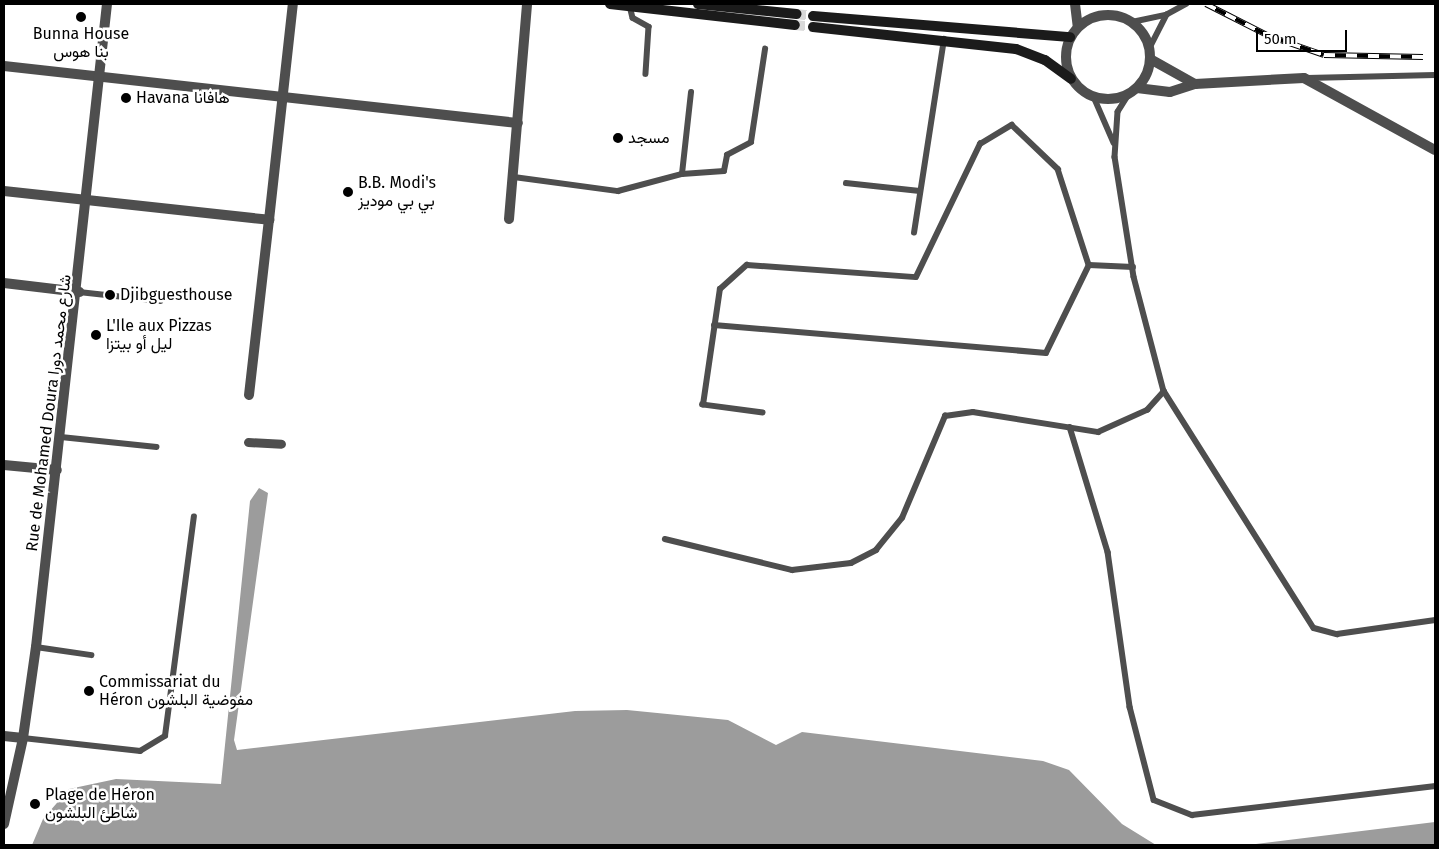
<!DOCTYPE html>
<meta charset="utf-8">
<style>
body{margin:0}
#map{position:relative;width:1439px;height:849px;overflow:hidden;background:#fff;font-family:"Fira Sans",Vazirmatn,sans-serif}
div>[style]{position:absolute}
.water>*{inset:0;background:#9c9c9c}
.secondary-tunnel>*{height:10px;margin-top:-5px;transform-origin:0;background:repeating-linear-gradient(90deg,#d9d9d9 0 10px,transparent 0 15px)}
.service>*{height:5.5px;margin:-2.75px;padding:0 2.75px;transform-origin:2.75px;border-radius:2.75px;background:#4e4e4e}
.pedestrian>*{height:9px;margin:-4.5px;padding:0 4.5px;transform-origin:4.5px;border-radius:4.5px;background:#4e4e4e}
.minor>*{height:10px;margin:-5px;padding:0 5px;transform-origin:5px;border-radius:5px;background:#4e4e4e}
.minor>.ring{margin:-5px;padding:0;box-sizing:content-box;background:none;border:10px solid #4e4e4e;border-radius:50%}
.tertiary>*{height:10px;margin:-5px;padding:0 5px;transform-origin:5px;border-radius:5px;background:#4e4e4e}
.secondary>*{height:10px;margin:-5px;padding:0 5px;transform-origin:5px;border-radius:5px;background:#1b1b1b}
.rail>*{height:5.5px;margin-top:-2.75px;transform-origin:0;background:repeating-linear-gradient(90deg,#fff 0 11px,#000 0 22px);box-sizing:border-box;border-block:1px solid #000}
.dots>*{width:14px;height:14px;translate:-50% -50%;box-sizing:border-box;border:2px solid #fff;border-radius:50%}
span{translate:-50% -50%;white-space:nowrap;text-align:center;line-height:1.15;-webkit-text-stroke:5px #fff;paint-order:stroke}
.poi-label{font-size:16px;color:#000}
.left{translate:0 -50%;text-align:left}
.street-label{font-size:16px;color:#000}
.frame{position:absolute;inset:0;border:5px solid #000;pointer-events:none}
.scale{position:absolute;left:1256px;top:30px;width:91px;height:22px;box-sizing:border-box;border:2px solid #000;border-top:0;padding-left:6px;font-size:15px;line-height:18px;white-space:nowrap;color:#000;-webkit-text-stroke:4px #fff;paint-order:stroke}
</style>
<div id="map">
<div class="water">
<i style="clip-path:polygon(259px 488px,268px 493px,234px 740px,237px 750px,575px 711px,627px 710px,728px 720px,776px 745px,802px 732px,1043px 761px,1069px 770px,1122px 824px,1156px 845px,32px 845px,43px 819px,69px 789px,116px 779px,221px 784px,250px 501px)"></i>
<i style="clip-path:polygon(1435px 822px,1435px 845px,1248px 845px)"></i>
</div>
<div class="secondary-tunnel">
<i style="left:796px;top:14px;width:17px;rotate:7deg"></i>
<i style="left:795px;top:25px;width:18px;rotate:6deg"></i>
</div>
<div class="service">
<i style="left:630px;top:6px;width:12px;rotate:76deg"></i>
<i style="left:633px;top:18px;width:18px;rotate:29deg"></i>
<i style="left:649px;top:27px;width:47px;rotate:93.7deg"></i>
<i style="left:1132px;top:22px;width:35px;rotate:-12deg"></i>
<i style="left:1166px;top:15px;width:23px;rotate:-29deg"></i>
<i style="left:1149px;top:49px;width:38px;rotate:-63deg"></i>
<i style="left:1307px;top:78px;width:128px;rotate:-1.3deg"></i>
<i style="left:1130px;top:93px;width:22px;rotate:122deg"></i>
<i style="left:1118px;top:112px;width:45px;rotate:93.8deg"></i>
<i style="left:1115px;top:157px;width:121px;rotate:81deg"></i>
<i style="left:1134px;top:277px;width:118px;rotate:75.3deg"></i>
<i style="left:1164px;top:391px;width:280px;rotate:57.7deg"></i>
<i style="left:1314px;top:628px;width:24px;rotate:15deg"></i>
<i style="left:1337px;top:634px;width:99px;rotate:-8.1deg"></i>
<i style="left:1094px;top:97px;width:50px;rotate:66.5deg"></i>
<i style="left:682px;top:174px;width:82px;rotate:-83.7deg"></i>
<i style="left:514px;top:177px;width:105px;rotate:7.7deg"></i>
<i style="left:618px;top:191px;width:66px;rotate:-14.9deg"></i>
<i style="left:682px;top:174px;width:42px;rotate:-4.1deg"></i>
<i style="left:724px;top:171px;width:16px;rotate:-79deg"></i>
<i style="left:727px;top:155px;width:27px;rotate:-28deg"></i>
<i style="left:751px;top:142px;width:94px;rotate:-81.4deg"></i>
<i style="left:846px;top:183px;width:74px;rotate:6.2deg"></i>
<i style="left:914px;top:233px;width:196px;rotate:-81.2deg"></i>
<i style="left:79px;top:292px;width:82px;rotate:6.3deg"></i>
<i style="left:714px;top:325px;width:333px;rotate:4.8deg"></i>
<i style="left:1046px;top:353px;width:98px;rotate:-64deg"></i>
<i style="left:763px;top:413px;width:61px;rotate:-172.4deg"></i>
<i style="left:703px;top:405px;width:117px;rotate:-81.7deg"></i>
<i style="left:720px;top:289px;width:36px;rotate:-42deg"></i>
<i style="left:747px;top:265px;width:169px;rotate:4.1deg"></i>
<i style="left:916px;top:277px;width:148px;rotate:-64.3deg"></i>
<i style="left:980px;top:144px;width:37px;rotate:-31deg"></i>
<i style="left:1012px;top:125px;width:64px;rotate:43.7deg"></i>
<i style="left:1058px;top:169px;width:101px;rotate:72.1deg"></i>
<i style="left:1089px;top:265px;width:44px;rotate:2.6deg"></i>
<i style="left:1070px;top:427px;width:131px;rotate:73.1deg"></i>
<i style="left:1108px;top:552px;width:157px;rotate:81.9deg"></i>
<i style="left:1130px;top:707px;width:96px;rotate:75.5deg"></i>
<i style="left:1154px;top:800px;width:41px;rotate:21.5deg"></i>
<i style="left:1192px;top:815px;width:245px;rotate:-6.8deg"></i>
<i style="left:61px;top:437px;width:96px;rotate:6deg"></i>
<i style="left:665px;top:539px;width:131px;rotate:13.7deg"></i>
<i style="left:792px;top:570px;width:59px;rotate:-6.8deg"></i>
<i style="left:851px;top:563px;width:28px;rotate:-27deg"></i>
<i style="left:876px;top:550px;width:41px;rotate:-50.9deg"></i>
<i style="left:902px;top:518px;width:111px;rotate:-67.1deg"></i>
<i style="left:945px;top:416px;width:28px;rotate:-8deg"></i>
<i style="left:973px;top:412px;width:127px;rotate:9.1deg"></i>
<i style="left:1098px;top:432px;width:54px;rotate:-24.2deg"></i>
<i style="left:1147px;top:410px;width:25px;rotate:-48deg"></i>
<i style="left:36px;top:647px;width:56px;rotate:8.3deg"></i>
<i style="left:23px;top:738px;width:118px;rotate:6.3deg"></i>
<i style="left:140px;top:751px;width:29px;rotate:-31deg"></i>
<i style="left:165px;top:736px;width:221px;rotate:-82.5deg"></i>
</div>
<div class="pedestrian">
<i style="left:248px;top:442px;width:33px;rotate:3deg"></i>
</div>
<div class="minor">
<i style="left:1075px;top:4px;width:23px;rotate:83deg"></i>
<i class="ring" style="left:1066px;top:15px;width:74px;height:74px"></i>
<i style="left:4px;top:66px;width:517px;rotate:6.33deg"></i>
<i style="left:1195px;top:84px;width:109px;rotate:-3.2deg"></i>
<i style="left:1304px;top:78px;width:149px;rotate:28.8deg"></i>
<i style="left:1137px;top:88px;width:33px;rotate:7deg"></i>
<i style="left:1170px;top:92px;width:26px;rotate:-18deg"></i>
<i style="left:1195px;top:84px;width:51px;rotate:-150.9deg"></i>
<i style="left:4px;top:191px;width:267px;rotate:6.2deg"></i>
<i style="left:269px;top:220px;width:217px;rotate:-83.7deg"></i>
<i style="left:509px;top:219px;width:216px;rotate:-85.2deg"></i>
<i style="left:4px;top:283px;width:76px;rotate:6.8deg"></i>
<i style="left:249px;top:395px;width:176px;rotate:-83.5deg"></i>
<i style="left:4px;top:465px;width:53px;rotate:5.4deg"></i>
<i style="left:4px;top:736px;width:19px;rotate:6deg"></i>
</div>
<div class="tertiary">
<i style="left:4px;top:824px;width:88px;rotate:-77.5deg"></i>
<i style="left:23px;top:738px;width:92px;rotate:-81.9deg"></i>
<i style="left:36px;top:647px;width:647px;rotate:-83.7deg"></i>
</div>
<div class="secondary">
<i style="left:610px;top:4px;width:186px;rotate:6.5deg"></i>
<i style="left:698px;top:4px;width:99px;rotate:5.8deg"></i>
<i style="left:813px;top:16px;width:258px;rotate:4.7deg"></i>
<i style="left:813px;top:27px;width:204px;rotate:6.2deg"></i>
<i style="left:1016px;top:49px;width:31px;rotate:21deg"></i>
<i style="left:1045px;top:60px;width:32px;rotate:36deg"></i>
</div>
<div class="rail">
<i style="left:1206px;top:4px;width:71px;rotate:26.9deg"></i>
<i style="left:1269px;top:36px;width:58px;rotate:19.1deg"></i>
<i style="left:1324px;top:55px;width:99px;rotate:1.2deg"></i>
</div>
<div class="dots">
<i style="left:81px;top:17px;background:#000"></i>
<i style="left:126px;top:98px;background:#000"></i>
<i style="left:618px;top:138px;background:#000"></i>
<i style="left:348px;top:192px;background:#000"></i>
<i style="left:110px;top:295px;background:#000"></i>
<i style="left:96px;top:335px;background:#000"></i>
<i style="left:89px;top:691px;background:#000"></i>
<i style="left:35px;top:804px;background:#000"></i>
</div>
<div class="poi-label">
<span style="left:81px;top:43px">Bunna House<br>بنا هوس</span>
<span class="left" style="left:136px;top:98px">Havana هافانا</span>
<span class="left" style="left:628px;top:138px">مسجد</span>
<span class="left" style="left:358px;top:192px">B.B. Modi's<br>بي بي موديز</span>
<span class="left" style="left:120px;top:295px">Djibguesthouse</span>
<span class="left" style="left:106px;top:335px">L'Ile aux Pizzas<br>ليل أو بيتزا</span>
<span class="left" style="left:99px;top:691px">Commissariat du<br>Héron مفوضية البلشون</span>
<span class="left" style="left:45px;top:804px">Plage de Héron<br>شاطئ البلشون</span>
</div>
<div class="street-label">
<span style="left:49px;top:413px;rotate:-83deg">Rue de Mohamed Doura شارع محمد دورا</span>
</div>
<div class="frame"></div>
<div class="scale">50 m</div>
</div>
